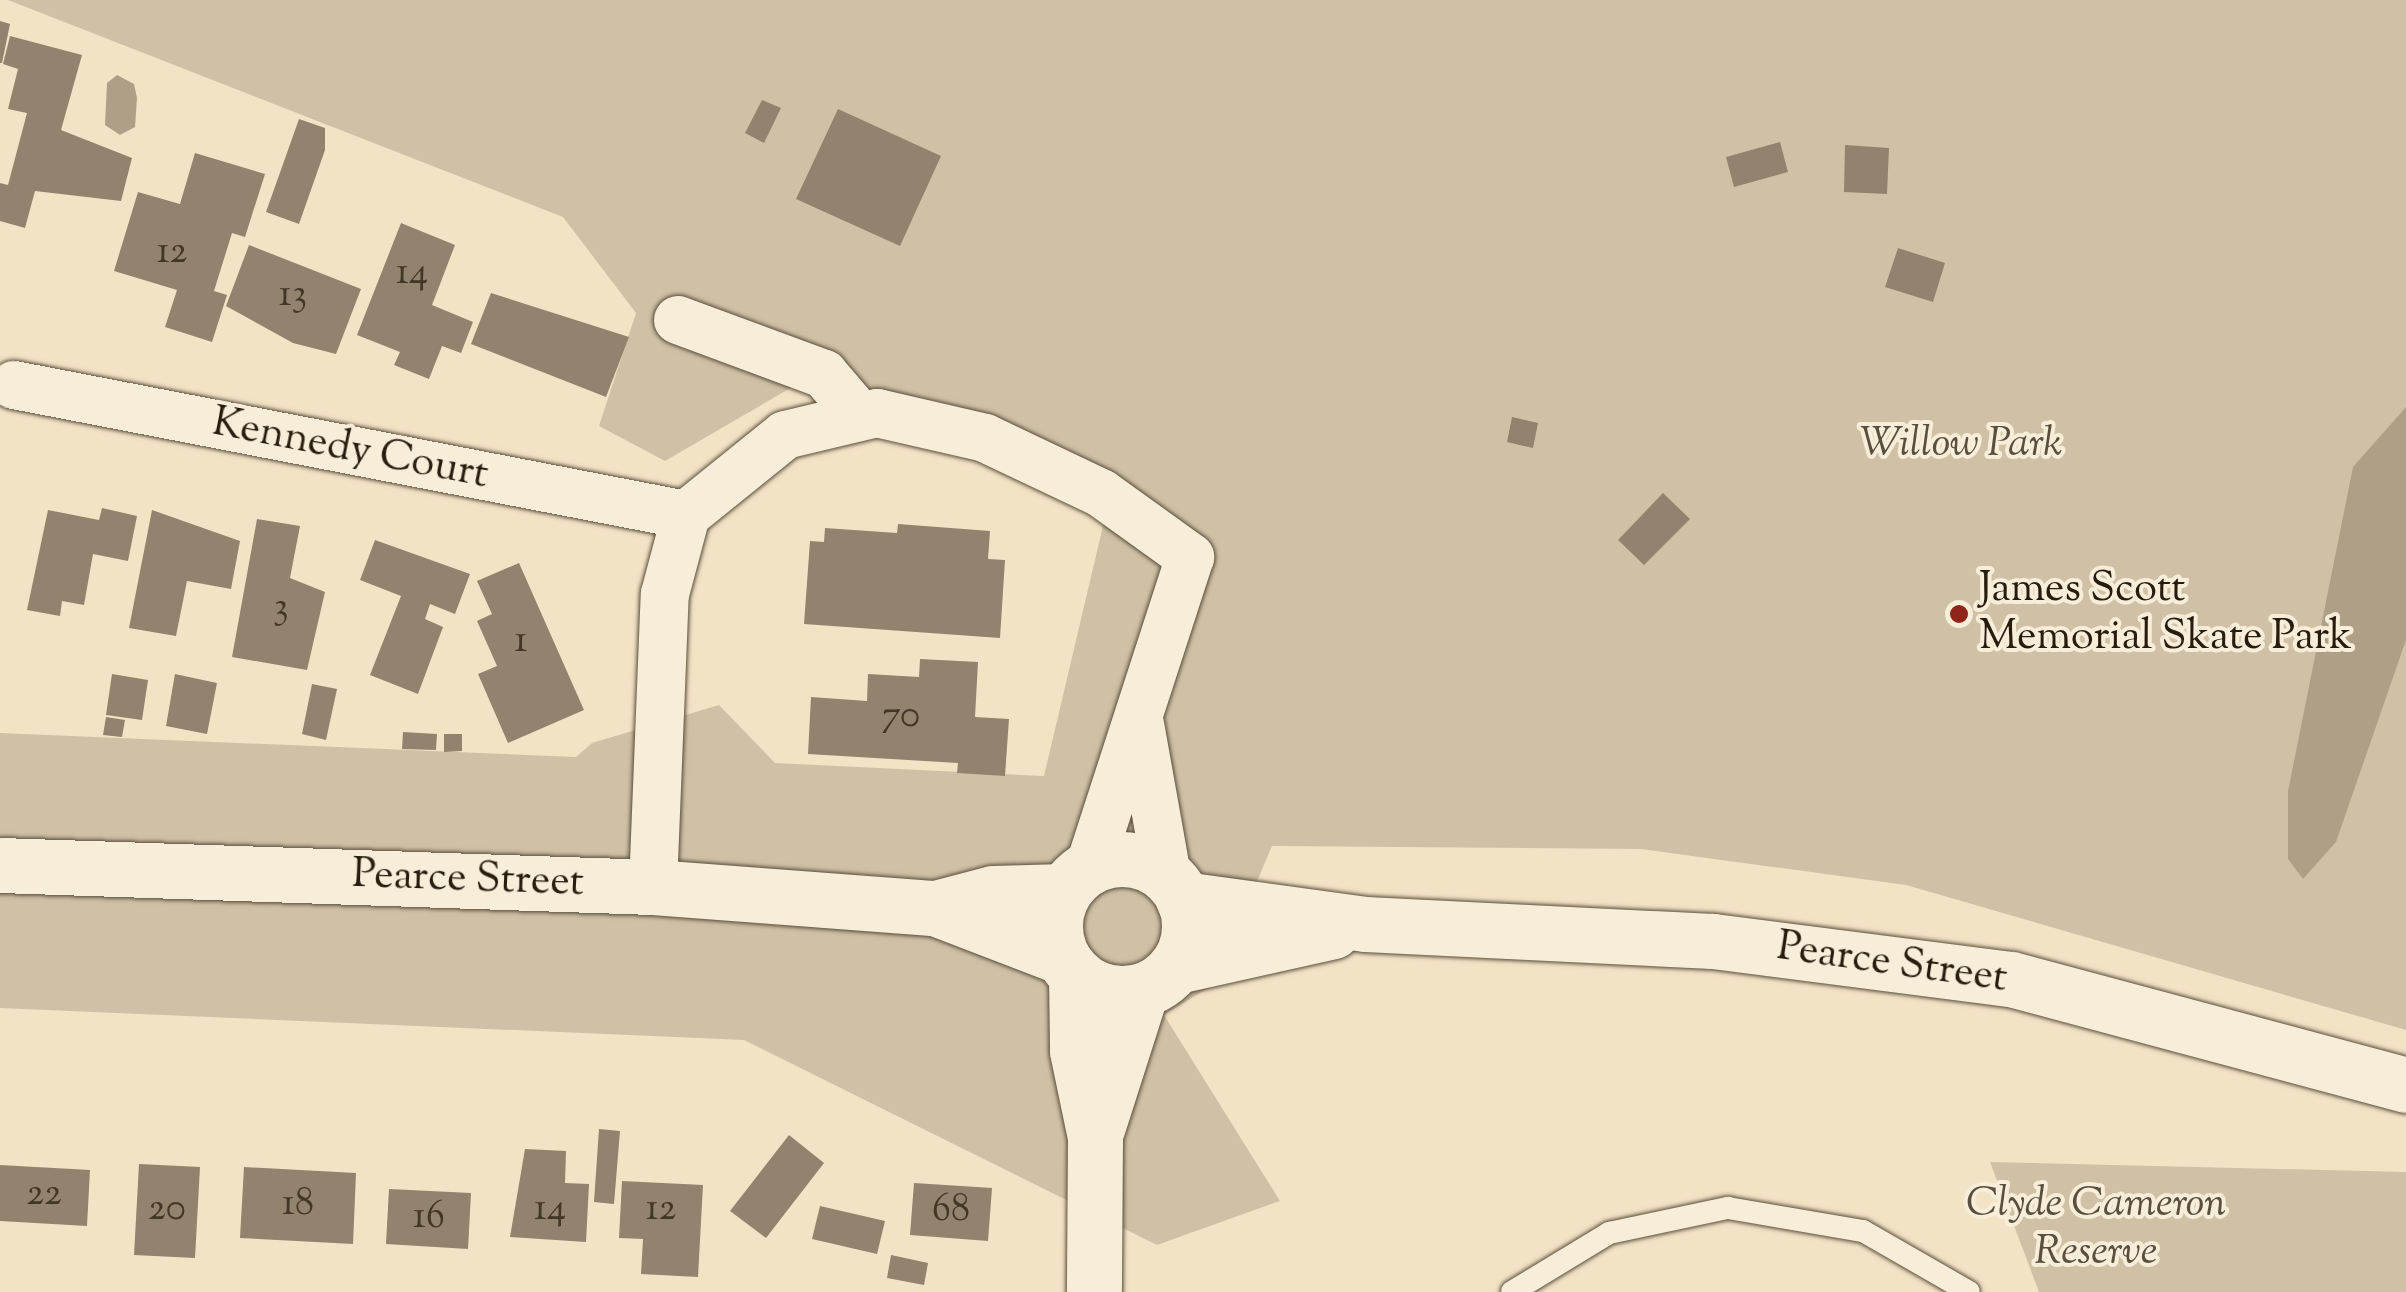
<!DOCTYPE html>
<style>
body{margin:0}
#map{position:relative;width:2406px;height:1292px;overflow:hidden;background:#f3e3c5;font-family:"Sorts Mill Goudy",serif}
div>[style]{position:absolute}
.green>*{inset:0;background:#d0c1a6}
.water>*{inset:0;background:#ae9f87}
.building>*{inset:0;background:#91836d}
.roads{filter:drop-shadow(0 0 2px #5a4e3c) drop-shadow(0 0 2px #5a4e3c)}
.lane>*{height:22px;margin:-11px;padding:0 11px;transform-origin:11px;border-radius:11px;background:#f7edd9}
.street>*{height:48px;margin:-24px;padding:0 24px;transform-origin:24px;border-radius:24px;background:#f7edd9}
.secondary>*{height:55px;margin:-27.5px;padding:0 27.5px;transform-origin:27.5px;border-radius:27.5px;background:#f7edd9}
.secondary>.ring{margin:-27.5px;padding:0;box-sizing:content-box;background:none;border:55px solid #f7edd9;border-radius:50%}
.dots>*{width:28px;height:28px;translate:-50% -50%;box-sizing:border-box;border:5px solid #f7edd9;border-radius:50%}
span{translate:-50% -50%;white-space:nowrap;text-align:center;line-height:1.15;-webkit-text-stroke:8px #f7edd9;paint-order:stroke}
.number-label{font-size:38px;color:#423626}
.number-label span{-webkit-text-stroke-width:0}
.park-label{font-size:42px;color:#5a4e3c;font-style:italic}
.street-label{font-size:42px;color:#271c0e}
.poi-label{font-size:42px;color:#271c0e}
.left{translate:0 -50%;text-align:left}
</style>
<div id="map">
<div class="green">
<i style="clip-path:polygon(8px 0,2406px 0,2406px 1030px,1906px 885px,1641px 849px,1272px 846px,1213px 985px,1164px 1015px,1280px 1201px,1157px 1245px,744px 1040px,0 1008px,0 733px,576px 757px,592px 743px,719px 705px,775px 763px,1044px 776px,1111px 492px,794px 386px,665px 461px,599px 426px,636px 313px,563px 217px)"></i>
<i style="clip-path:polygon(1990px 1162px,2406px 1172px,2406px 1292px,2039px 1292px)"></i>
</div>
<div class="water">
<i style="clip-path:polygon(117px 75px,134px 84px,137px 98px,135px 127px,120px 135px,105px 125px,107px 83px)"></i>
<i style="clip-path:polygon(2406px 407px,2406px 640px,2336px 842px,2303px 879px,2288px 859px,2288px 791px,2353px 467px)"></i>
</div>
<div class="building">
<i style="clip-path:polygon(0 21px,10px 24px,2px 63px,0 63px)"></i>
<i style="clip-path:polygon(10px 36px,82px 55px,61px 130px,132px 158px,121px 201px,35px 191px,25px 228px,0 221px,0 183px,8px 185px,27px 113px,8px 109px,18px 69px,3px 64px)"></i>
<i style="clip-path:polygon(762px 100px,781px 108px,764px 143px,745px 133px)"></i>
<i style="clip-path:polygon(838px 109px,941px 156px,900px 246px,796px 199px)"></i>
<i style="clip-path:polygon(299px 119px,325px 128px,325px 150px,299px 224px,266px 212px)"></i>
<i style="clip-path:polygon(1780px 142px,1788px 172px,1734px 187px,1726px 157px)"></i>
<i style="clip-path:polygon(1845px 145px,1889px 148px,1887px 194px,1844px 192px)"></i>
<i style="clip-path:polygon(195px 153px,265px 174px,245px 237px,232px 233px,214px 291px,227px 295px,212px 342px,165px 327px,177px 290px,114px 271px,138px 192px,180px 204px)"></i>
<i style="clip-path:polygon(401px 223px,455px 245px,432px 305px,473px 322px,461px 353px,442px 346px,429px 379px,394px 365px,400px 352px,357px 335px)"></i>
<i style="clip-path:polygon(249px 245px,361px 289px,336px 354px,293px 343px,226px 306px)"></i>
<i style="clip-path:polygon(1898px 248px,1945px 263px,1933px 302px,1885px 287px)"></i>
<i style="clip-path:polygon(491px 293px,629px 337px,606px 397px,471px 344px)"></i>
<i style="clip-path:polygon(1512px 417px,1538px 423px,1533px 448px,1507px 442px)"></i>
<i style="clip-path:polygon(1663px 493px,1690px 519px,1644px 565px,1618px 540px)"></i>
<i style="clip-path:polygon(102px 508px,137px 516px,128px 561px,93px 554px,84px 605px,62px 601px,60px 616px,27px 610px,48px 510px,99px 520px)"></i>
<i style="clip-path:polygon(152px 510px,240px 541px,231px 589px,187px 581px,176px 636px,129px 628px)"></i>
<i style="clip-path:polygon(257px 519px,300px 526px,290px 578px,325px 592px,307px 670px,232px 657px)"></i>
<i style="clip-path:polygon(898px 524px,990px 531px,988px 559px,1005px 560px,1000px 638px,804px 624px,810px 541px,824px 542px,825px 528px,897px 533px)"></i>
<i style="clip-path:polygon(375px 540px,470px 574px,455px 614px,430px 604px,425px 619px,443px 627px,418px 694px,370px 675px,401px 596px,360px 580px)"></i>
<i style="clip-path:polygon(519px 563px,584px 710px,508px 743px,478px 674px,497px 666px,477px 621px,492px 614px,477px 581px)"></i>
<i style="clip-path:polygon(920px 659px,978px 662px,975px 717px,1009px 719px,1005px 776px,957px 773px,958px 763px,808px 754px,811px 697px,867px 701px,868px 674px,919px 677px)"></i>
<i style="clip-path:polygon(112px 674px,148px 680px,142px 720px,106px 715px)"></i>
<i style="clip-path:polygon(175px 674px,217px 683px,207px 734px,166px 726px)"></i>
<i style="clip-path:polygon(312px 684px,337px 689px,326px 740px,302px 734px)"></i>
<i style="clip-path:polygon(106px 717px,125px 720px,122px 737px,103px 735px)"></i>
<i style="clip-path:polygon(403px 732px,437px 734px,436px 750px,402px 749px)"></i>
<i style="clip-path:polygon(444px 734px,462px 734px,462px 751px,444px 752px)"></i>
<i style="clip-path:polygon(599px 1129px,620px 1131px,614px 1204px,594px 1202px)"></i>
<i style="clip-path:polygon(789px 1135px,824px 1163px,766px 1238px,730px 1211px)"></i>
<i style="clip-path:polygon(525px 1149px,566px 1151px,565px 1183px,589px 1184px,586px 1242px,510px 1237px)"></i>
<i style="clip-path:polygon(139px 1164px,200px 1167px,195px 1258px,134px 1255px)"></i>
<i style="clip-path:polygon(0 1165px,90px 1170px,87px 1226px,0 1221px)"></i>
<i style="clip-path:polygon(244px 1167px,356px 1173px,353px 1244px,240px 1238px)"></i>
<i style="clip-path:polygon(622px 1181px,703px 1185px,698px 1277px,641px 1274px,643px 1239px,619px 1238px)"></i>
<i style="clip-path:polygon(914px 1183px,992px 1188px,988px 1241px,910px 1235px)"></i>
<i style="clip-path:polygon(389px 1189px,471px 1193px,468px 1249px,386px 1244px)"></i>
<i style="clip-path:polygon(820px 1206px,885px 1221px,877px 1254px,812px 1239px)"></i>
<i style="clip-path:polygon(891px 1255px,928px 1263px,924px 1285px,887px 1278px)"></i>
</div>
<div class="roads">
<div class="lane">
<i style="left:1512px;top:1292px;width:114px;rotate:-31.3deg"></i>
<i style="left:1609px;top:1233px;width:122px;rotate:-11.9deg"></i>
<i style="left:1728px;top:1208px;width:137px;rotate:9.7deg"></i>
<i style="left:1863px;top:1231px;width:122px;rotate:29.9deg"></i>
</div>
<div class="street">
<i style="left:678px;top:320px;width:156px;rotate:20.3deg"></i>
<i style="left:824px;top:374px;width:54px;rotate:49.5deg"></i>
<i style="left:14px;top:385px;width:684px;rotate:10.95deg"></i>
<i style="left:1140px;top:724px;width:154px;rotate:79.9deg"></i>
<i style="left:653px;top:887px;width:293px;rotate:-87.7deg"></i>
<i style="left:665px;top:594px;width:82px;rotate:-75.1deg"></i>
<i style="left:686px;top:515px;width:127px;rotate:-38.9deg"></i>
<i style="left:785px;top:435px;width:95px;rotate:-13.4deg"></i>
<i style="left:877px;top:413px;width:111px;rotate:13deg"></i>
<i style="left:985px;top:438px;width:128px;rotate:25.4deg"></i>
<i style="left:1101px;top:493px;width:110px;rotate:35.7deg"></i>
<i style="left:1190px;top:557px;width:326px;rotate:108deg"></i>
</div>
<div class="secondary">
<i class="ring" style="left:1055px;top:859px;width:79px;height:79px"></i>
<i style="left:0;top:865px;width:653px;rotate:1.93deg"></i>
<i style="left:653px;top:887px;width:283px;rotate:4.3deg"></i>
<i style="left:935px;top:908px;width:60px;rotate:-14.5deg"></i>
<i style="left:993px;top:893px;width:71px;rotate:-1.6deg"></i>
<i style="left:1183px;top:899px;width:184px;rotate:7.8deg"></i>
<i style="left:1365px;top:924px;width:348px;rotate:2.8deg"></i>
<i style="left:1713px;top:941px;width:300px;rotate:7.3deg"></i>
<i style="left:2011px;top:979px;width:409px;rotate:15deg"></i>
<i style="left:935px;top:908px;width:136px;rotate:21.1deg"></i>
<i style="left:1177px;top:966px;width:160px;rotate:-12.6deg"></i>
<i style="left:1076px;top:975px;width:76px;rotate:89.2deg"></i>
<i style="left:1077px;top:1051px;width:88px;rotate:78.2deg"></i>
<i style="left:1095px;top:1137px;width:155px;rotate:90.4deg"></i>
<i style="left:1097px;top:1129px;width:145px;rotate:-72.3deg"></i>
</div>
</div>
<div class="dots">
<i style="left:1959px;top:614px;background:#8f2418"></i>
</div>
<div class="number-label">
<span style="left:172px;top:254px">12</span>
<span style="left:412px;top:275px">14</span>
<span style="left:293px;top:297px">13</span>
<span style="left:281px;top:610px">3</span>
<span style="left:521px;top:643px">1</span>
<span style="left:901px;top:718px">70</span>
<span style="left:44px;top:1196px">22</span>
<span style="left:298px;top:1206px">18</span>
<span style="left:167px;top:1211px">20</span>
<span style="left:550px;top:1211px">14</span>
<span style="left:661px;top:1211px">12</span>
<span style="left:951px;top:1212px">68</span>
<span style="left:429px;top:1219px">16</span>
</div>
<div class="park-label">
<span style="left:1961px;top:445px">Willow Park</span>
<span style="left:2096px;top:1229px">Clyde Cameron<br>Reserve</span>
</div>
<div class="street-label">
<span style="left:350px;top:450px;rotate:11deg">Kennedy Court</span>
<span style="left:468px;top:880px;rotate:2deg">Pearce Street</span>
<span style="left:1892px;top:964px;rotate:8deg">Pearce Street</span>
</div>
<div class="poi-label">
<span class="left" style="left:1979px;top:614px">James Scott<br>Memorial Skate Park</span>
</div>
</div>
